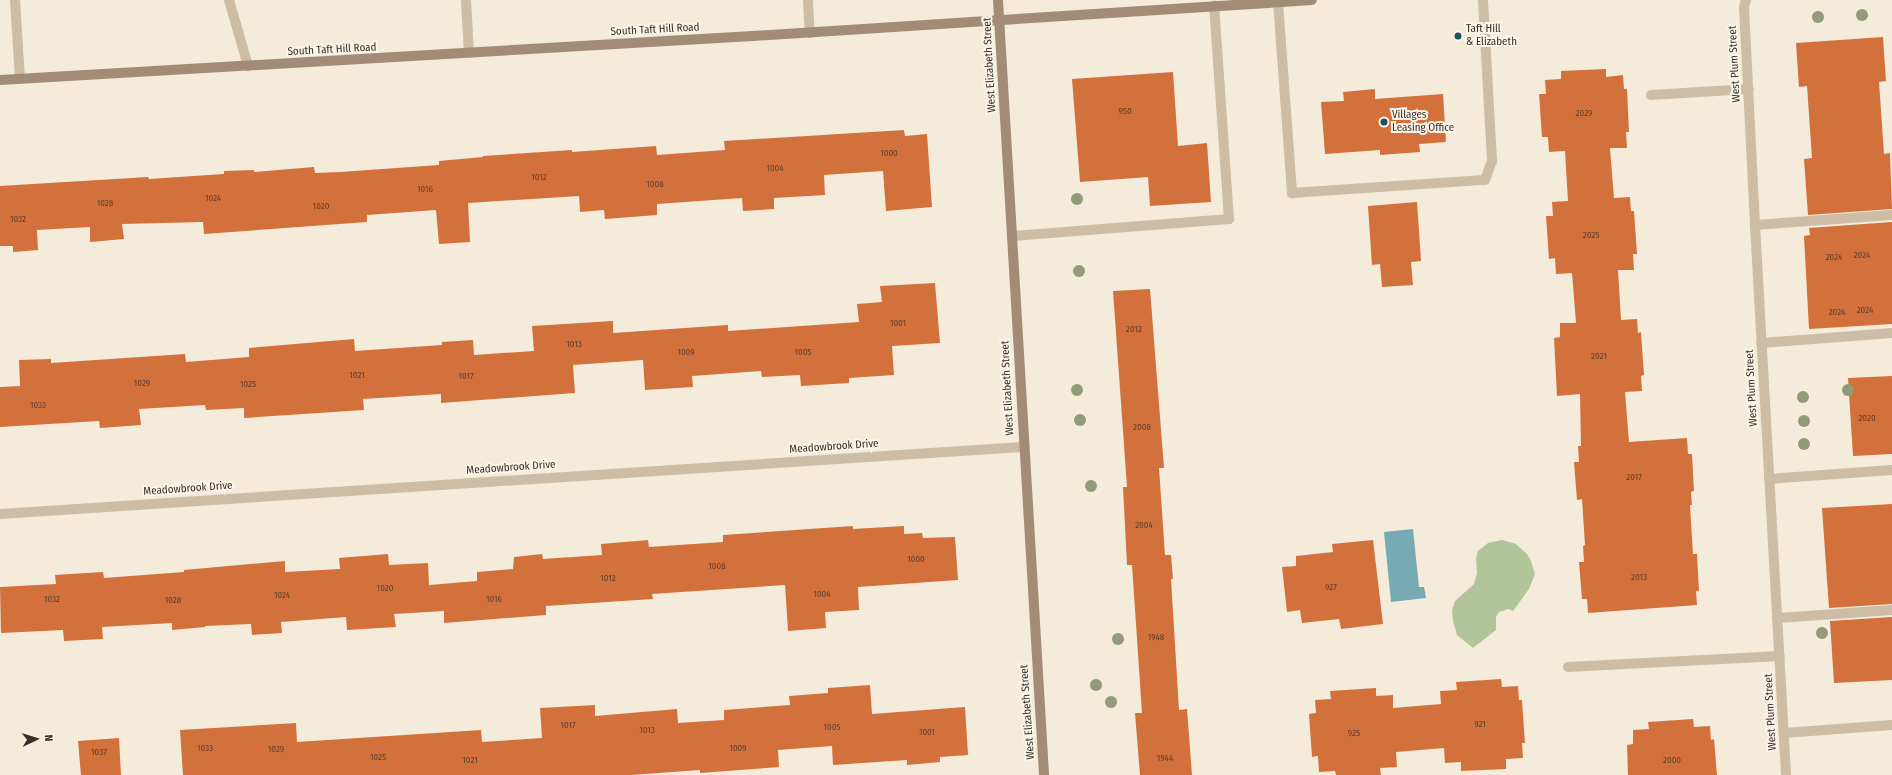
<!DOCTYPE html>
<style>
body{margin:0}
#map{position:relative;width:1892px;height:775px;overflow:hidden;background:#f4ebdb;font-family:"Fira Sans Condensed",sans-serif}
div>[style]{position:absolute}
.green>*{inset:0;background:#b2c59a}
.water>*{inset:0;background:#77abb4}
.building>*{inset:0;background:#d2713c}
.lane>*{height:10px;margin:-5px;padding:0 5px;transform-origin:5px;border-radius:5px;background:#cebda6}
.street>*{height:10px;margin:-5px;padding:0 5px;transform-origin:5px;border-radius:5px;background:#cebda6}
.secondary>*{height:10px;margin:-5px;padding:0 5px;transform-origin:5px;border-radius:5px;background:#a28b77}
.trees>*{width:12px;height:12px;margin:-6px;border-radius:50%;background:#929b79}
.dots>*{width:11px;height:11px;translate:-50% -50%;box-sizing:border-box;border:2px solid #fbf5e8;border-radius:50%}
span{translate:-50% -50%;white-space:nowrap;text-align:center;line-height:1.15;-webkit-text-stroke:4px #fbf5e8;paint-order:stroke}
.number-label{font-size:9px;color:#5f402d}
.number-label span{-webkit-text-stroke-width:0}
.street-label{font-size:11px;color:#392f28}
.poi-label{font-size:11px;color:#392f28}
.left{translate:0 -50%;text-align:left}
.north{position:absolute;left:16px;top:719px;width:40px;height:40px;-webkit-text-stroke:3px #fbf5e8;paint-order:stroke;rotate:86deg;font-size:11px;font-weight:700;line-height:16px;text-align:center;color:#392f28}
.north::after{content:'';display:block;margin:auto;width:14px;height:18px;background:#392f28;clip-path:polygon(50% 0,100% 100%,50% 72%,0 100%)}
</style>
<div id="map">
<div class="green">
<i style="clip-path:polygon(1502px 540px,1516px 544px,1527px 554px,1531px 561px,1535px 574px,1529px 589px,1513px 611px,1508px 609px,1499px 612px,1496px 617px,1496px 630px,1473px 648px,1457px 635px,1453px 621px,1452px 610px,1455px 601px,1474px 584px,1477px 573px,1476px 558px,1478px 551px,1488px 543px)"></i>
</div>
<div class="water">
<i style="clip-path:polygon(1413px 529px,1419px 587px,1424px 587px,1426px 598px,1391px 602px,1384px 532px)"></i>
</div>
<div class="building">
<i style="clip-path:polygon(1883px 37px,1886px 81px,1879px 82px,1884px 154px,1890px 153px,1892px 209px,1808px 215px,1804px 159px,1812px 158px,1807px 86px,1799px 87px,1796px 43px)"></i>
<i style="clip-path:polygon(1606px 69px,1606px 77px,1623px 75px,1624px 89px,1627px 89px,1629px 132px,1626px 132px,1627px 148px,1610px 148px,1614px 198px,1630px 197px,1631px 211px,1634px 211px,1637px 254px,1633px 254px,1634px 270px,1618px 270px,1621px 320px,1637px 319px,1638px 333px,1641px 332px,1644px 375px,1641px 376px,1642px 391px,1625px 392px,1629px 442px,1687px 438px,1688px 454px,1692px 454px,1694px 491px,1691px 492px,1692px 505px,1690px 505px,1693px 554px,1697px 554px,1699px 591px,1696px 591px,1697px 605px,1588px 613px,1587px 599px,1582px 599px,1579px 562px,1584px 562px,1583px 546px,1585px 545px,1582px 499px,1577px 500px,1574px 462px,1579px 462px,1578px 446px,1581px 446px,1580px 394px,1557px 396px,1554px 338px,1560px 337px,1560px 323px,1576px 323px,1572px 273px,1556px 274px,1555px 258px,1549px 259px,1546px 216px,1553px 216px,1552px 202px,1568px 201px,1565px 151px,1549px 152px,1548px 137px,1542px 137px,1539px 94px,1546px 94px,1545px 80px,1561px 79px,1561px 71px)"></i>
<i style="clip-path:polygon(1173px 72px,1178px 146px,1207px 143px,1211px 202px,1150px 206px,1148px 177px,1080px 182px,1072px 79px)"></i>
<i style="clip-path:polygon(1375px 89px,1375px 99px,1443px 94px,1446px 142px,1419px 144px,1420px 152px,1380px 155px,1380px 150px,1325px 154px,1321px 102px,1344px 101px,1343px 92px)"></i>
<i style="clip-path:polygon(904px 130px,905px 136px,927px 134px,932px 207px,886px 211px,883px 171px,824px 175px,825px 195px,774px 198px,774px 209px,743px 211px,742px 198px,657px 204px,657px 215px,605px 219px,604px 210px,580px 212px,579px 196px,468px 203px,470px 242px,439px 244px,436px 210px,367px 215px,367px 222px,204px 234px,203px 222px,122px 224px,124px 239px,90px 242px,90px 227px,37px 230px,38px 250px,13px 252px,13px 246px,0 246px,0 186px,148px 177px,149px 179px,224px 174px,224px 171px,254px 170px,254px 172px,314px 167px,315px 173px,340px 172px,439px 165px,439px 161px,483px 157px,483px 156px,572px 150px,572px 152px,656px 146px,657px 155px,725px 150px,724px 141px)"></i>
<i style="clip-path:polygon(1417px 202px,1421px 261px,1411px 262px,1413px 285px,1382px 287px,1380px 264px,1372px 265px,1368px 206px)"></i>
<i style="clip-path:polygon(1892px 222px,1892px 324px,1809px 329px,1804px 236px,1810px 235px,1809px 228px)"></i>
<i style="clip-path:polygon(935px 283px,940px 343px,892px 346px,894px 375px,849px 378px,849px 383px,801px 386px,800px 375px,762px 377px,761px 371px,692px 376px,693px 387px,645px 390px,643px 360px,573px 365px,575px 393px,441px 403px,441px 394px,363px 399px,364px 410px,244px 418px,244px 408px,206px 410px,205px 405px,139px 409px,141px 425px,100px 428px,99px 421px,0 427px,0 387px,20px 386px,19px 360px,51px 359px,51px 363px,185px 354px,186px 362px,249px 357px,249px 348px,354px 339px,355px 351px,442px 345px,442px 342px,473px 340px,474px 355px,534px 351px,532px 326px,613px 321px,613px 333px,728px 325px,728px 331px,859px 322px,857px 304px,882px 302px,880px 286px)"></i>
<i style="clip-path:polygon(1150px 289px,1164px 468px,1159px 468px,1165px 555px,1171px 555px,1173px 579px,1171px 579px,1179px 710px,1187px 709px,1192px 775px,1140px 775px,1135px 713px,1142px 713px,1132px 565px,1127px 565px,1123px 487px,1127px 487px,1113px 291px)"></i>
<i style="clip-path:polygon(1892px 376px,1892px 454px,1853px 456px,1848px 378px)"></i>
<i style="clip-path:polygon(1892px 504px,1892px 604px,1829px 608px,1822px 508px)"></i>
<i style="clip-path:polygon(853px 526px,853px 529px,904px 526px,904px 534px,922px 533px,923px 538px,955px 537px,958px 580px,858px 587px,859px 610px,825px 612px,826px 628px,788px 631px,785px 585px,652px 594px,653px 599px,546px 606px,546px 615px,444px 623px,444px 611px,394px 614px,396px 627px,347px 630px,346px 617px,281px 622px,282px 633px,252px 635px,251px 624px,205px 626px,205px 627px,172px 630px,172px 623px,102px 627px,103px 639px,64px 641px,63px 630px,1px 633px,0 587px,56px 584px,55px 575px,103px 572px,104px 578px,184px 572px,184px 570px,285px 561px,285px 572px,340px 569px,339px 558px,388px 554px,389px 565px,428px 563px,429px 585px,477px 581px,477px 572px,513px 569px,514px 557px,542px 554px,543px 559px,602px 555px,601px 544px,648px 540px,649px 547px,723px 542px,723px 535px)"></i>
<i style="clip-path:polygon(1373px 540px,1383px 624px,1341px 629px,1339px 619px,1302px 623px,1300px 610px,1287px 612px,1282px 567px,1296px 566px,1296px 556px,1333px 552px,1332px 544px)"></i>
<i style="clip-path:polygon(1892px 617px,1892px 680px,1834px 683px,1830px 621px)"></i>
<i style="clip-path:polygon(1501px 679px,1502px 687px,1518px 686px,1519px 700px,1522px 700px,1525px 743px,1522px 743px,1523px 758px,1506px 759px,1506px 769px,1461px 771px,1461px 762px,1445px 763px,1444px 748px,1396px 752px,1397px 767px,1380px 768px,1381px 775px,1336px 775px,1335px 771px,1319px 772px,1318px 756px,1312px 757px,1309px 714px,1316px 713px,1315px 700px,1331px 699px,1330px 691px,1376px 688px,1376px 696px,1393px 695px,1393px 708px,1441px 704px,1440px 691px,1457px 690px,1456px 682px)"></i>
<i style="clip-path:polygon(870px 685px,872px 714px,965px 707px,968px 755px,940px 757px,940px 762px,907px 765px,907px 760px,833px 765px,832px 746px,778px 750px,779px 767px,700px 773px,700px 770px,631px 775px,183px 775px,180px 730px,296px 723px,297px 742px,481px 730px,482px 742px,542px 738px,540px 708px,595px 705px,595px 716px,677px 709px,678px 723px,724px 720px,724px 710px,790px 705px,789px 696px,828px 693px,828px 688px)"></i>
<i style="clip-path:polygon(1693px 719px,1694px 727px,1710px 726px,1711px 740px,1714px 739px,1717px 775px,1628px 775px,1627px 745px,1633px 744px,1633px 730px,1649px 729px,1648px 722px)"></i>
<i style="clip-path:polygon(119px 738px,121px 775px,81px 775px,78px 741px)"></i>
</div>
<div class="lane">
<i style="left:15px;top:0;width:79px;rotate:86.4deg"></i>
<i style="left:229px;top:0;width:69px;rotate:73.9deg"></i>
<i style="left:466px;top:0;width:53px;rotate:86.8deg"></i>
<i style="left:808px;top:0;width:33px;rotate:87deg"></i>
<i style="left:1278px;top:2px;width:192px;rotate:85.8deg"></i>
<i style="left:1292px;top:193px;width:193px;rotate:-3.9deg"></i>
<i style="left:1485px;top:180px;width:20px;rotate:-70deg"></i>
<i style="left:1492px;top:161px;width:161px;rotate:-93.2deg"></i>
<i style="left:1651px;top:95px;width:98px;rotate:-3.5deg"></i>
<i style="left:1755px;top:225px;width:137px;rotate:-4.2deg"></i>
<i style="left:1013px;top:236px;width:217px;rotate:-4.5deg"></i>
<i style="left:1229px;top:219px;width:214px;rotate:-94deg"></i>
<i style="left:1761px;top:343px;width:131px;rotate:-4.4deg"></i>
<i style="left:1769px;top:479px;width:123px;rotate:-4.2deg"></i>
<i style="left:1777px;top:618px;width:115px;rotate:-4deg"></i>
<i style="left:1568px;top:667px;width:212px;rotate:-3deg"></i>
<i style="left:1784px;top:733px;width:108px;rotate:-4.2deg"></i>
</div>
<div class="street">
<i style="left:1746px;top:0;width:7px;rotate:106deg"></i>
<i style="left:1744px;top:7px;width:218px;rotate:87.1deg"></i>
<i style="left:1755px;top:225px;width:551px;rotate:86.77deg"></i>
<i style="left:0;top:514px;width:1025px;rotate:-3.75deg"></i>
</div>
<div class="secondary">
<i style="left:998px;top:0;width:776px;rotate:86.6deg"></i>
<i style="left:0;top:80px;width:754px;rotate:-3.34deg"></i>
<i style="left:753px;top:36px;width:560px;rotate:-3.68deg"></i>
</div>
<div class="trees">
<i style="left:1862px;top:15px"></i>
<i style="left:1818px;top:17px"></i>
<i style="left:1077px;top:199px"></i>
<i style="left:1079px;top:271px"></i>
<i style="left:1077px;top:390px"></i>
<i style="left:1848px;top:390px"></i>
<i style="left:1803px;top:397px"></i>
<i style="left:1080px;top:420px"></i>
<i style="left:1804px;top:421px"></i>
<i style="left:1804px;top:444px"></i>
<i style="left:1091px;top:486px"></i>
<i style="left:1822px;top:633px"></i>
<i style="left:1118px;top:639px"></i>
<i style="left:1096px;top:685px"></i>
<i style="left:1111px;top:702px"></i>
</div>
<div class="dots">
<i style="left:1458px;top:36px;background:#19535f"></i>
<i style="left:1384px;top:122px;background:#19535f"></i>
</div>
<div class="number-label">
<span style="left:1125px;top:111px">950</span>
<span style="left:1584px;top:113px">2029</span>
<span style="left:889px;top:153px">1000</span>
<span style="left:775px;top:168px">1004</span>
<span style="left:539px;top:177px">1012</span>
<span style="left:655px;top:184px">1008</span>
<span style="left:425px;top:189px">1016</span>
<span style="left:213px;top:198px">1024</span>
<span style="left:105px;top:203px">1028</span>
<span style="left:321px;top:206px">1020</span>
<span style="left:18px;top:219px">1032</span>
<span style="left:1591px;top:235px">2025</span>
<span style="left:1862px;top:255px">2024</span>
<span style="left:1834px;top:257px">2024</span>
<span style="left:1865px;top:310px">2024</span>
<span style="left:1837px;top:312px">2024</span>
<span style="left:898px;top:323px">1001</span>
<span style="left:1134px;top:329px">2012</span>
<span style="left:574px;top:344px">1013</span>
<span style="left:686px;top:352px">1009</span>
<span style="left:803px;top:352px">1005</span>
<span style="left:1599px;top:356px">2021</span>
<span style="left:357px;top:375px">1021</span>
<span style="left:466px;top:376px">1017</span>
<span style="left:142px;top:383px">1029</span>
<span style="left:248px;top:384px">1025</span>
<span style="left:38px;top:405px">1033</span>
<span style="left:1867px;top:418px">2020</span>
<span style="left:1142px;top:427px">2008</span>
<span style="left:1634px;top:477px">2017</span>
<span style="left:1144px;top:525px">2004</span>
<span style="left:916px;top:559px">1000</span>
<span style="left:717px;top:566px">1008</span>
<span style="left:1639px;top:577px">2013</span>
<span style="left:608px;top:578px">1012</span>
<span style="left:1331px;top:587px">927</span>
<span style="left:385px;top:588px">1020</span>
<span style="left:822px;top:594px">1004</span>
<span style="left:282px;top:595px">1024</span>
<span style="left:52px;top:599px">1032</span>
<span style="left:494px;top:599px">1016</span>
<span style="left:173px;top:600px">1028</span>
<span style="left:1156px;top:637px">1948</span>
<span style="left:1480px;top:724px">921</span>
<span style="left:568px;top:725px">1017</span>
<span style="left:832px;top:727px">1005</span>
<span style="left:647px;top:730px">1013</span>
<span style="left:927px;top:732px">1001</span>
<span style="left:1354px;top:733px">925</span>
<span style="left:205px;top:748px">1033</span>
<span style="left:738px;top:748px">1009</span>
<span style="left:276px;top:749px">1029</span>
<span style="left:99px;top:752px">1037</span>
<span style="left:378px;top:757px">1025</span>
<span style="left:1165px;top:758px">1944</span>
<span style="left:470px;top:760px">1021</span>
<span style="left:1672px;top:760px">2000</span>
</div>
<div class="street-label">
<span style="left:655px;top:30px;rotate:-3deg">South Taft Hill Road</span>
<span style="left:332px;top:50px;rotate:-3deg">South Taft Hill Road</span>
<span style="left:1735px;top:64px;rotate:-93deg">West Plum Street</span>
<span style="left:990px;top:65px;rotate:-93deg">West Elizabeth Street</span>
<span style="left:1008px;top:388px;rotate:-93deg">West Elizabeth Street</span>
<span style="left:1752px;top:388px;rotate:-93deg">West Plum Street</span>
<span style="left:834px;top:447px;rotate:-4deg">Meadowbrook Drive</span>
<span style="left:511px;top:468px;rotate:-4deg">Meadowbrook Drive</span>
<span style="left:188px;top:489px;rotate:-4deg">Meadowbrook Drive</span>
<span style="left:1028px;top:712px;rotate:-94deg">West Elizabeth Street</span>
<span style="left:1771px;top:712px;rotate:-93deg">West Plum Street</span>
</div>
<div class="poi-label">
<span class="left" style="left:1466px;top:36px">Taft Hill<br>&amp; Elizabeth</span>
<span class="left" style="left:1392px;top:122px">Villages<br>Leasing Office</span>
</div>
<div class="north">N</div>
</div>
